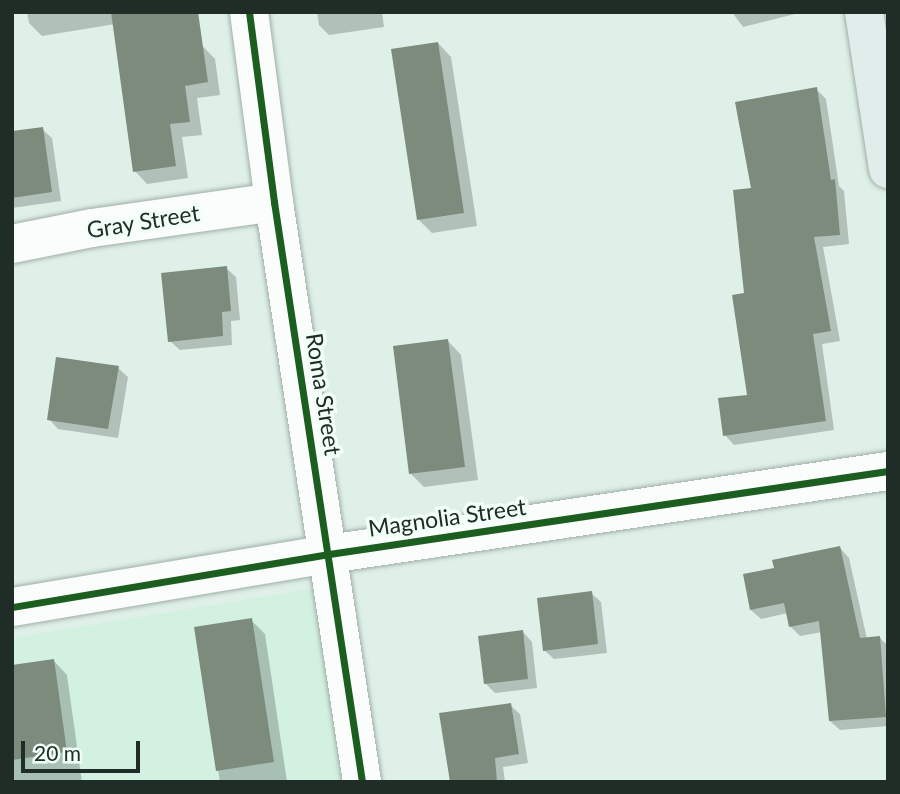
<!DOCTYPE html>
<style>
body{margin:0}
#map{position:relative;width:900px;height:794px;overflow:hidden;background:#def0e7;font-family:Lato,sans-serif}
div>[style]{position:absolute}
.built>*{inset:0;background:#d2f1e1}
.shadow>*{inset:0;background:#0003}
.building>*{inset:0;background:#7d8b7d}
.roads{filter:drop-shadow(0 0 2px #a0aea7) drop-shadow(0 0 2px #a0aea7)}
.minor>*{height:38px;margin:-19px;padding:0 19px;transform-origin:19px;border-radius:19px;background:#fafdfb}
.major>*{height:38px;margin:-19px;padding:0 19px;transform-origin:19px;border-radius:19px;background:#e1edeb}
.cycleway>*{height:7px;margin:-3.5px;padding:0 3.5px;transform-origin:3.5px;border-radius:3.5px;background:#1b5e20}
span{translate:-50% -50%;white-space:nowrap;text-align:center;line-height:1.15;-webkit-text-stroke:7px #f2fff8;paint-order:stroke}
.street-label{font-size:23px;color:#202c26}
.frame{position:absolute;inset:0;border:14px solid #202c26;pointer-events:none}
.scale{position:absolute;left:21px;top:741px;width:119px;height:32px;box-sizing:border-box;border:4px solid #202c26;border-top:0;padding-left:9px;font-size:21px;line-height:24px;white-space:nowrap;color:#202c26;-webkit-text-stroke:5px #f2fff8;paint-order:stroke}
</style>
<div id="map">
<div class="built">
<i style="clip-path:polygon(323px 587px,357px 782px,12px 782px,12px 638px)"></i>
</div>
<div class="shadow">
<i style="clip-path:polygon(27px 12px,170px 12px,215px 59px,220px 95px,197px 98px,202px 135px,182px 137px,188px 178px,147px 184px,135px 171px,115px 24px,42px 36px,29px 23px)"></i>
<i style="clip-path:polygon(317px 12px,382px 12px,384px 27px,329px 35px,319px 25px)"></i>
<i style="clip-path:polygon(732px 12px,803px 12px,743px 27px)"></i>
<i style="clip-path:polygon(438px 43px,451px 57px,477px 226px,432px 233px,418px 219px)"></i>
<i style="clip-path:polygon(816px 89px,826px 99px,839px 186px,844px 191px,849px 244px,823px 247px,840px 341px,822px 344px,834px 430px,734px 445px,725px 435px,749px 396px,746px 295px,753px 190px)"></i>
<i style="clip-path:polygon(42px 129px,52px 138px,61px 201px,12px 208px,12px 133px)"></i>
<i style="clip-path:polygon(226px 268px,236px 277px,240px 320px,231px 321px,232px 345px,180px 350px,170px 341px)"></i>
<i style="clip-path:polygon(448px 341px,461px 355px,478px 480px,424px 487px,410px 473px)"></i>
<i style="clip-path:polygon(118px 368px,128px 377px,118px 438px,58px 429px,49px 419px)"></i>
<i style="clip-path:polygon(840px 548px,849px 558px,867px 639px,880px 638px,888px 646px,888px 726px,840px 730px,830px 721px,822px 632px,800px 636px,791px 627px,788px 613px,761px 619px,751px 610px,776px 569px)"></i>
<i style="clip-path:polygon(591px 593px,601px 602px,607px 653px,554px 659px,544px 650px)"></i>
<i style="clip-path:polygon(251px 620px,265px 634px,287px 782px,220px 782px,196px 629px)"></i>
<i style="clip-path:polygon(523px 632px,532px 642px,537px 688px,495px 693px,485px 683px)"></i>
<i style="clip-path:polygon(54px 661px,67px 675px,82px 782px,12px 782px,12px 667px)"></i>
<i style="clip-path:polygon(510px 705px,520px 714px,528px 763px,503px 767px,505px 782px,452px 782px)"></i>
</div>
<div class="building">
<i style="clip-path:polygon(111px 12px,198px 12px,208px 82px,185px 86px,190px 122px,170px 124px,176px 166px,133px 172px)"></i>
<i style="clip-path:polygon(438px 42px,464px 213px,417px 220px,391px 49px)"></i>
<i style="clip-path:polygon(817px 87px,831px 180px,835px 179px,840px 235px,814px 237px,831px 331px,813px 334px,826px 421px,723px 436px,718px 398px,747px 395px,732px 295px,744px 293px,733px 190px,751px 188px,735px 102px)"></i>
<i style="clip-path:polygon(43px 127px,52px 192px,12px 198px,12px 131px)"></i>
<i style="clip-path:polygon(227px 266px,231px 311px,222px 312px,223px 336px,168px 342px,161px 273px)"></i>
<i style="clip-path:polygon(448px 339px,465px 467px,409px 474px,393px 346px)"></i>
<i style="clip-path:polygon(56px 357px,119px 366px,108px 429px,47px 420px)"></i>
<i style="clip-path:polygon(840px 546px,860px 638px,880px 636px,886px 717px,829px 721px,819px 621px,789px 627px,784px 603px,750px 610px,743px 574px,774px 568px,772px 560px)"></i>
<i style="clip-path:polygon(592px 591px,598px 644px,543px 651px,537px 598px)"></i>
<i style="clip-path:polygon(252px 618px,274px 762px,216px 771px,194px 627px)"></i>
<i style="clip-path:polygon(523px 630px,528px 679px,484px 684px,478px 636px)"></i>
<i style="clip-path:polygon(54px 659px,67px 752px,12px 760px,12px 665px)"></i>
<i style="clip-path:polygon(511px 703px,519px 754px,495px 758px,497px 782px,450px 782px,439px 713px)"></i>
</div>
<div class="roads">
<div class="minor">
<i style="left:249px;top:12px;width:192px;rotate:82.5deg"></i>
<i style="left:274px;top:202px;width:587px;rotate:81.37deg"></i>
<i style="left:12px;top:244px;width:82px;rotate:-11.3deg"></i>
<i style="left:92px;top:228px;width:184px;rotate:-8.1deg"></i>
<i style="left:12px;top:607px;width:321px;rotate:-9.5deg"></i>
<i style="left:329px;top:554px;width:565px;rotate:-8.45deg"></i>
</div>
<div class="major">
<i style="left:864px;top:12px;width:159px;rotate:81.3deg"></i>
</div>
</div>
<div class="cycleway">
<i style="left:249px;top:12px;width:192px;rotate:82.5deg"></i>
<i style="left:274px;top:202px;width:587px;rotate:81.37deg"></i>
<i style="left:12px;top:607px;width:321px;rotate:-9.5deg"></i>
<i style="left:329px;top:554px;width:565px;rotate:-8.45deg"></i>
</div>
<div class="street-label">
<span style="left:143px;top:221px;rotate:-9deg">Gray Street</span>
<span style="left:324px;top:394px;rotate:81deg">Roma Street</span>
<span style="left:447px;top:517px;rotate:-8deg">Magnolia Street</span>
</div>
<div class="frame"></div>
<div class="scale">20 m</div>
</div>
